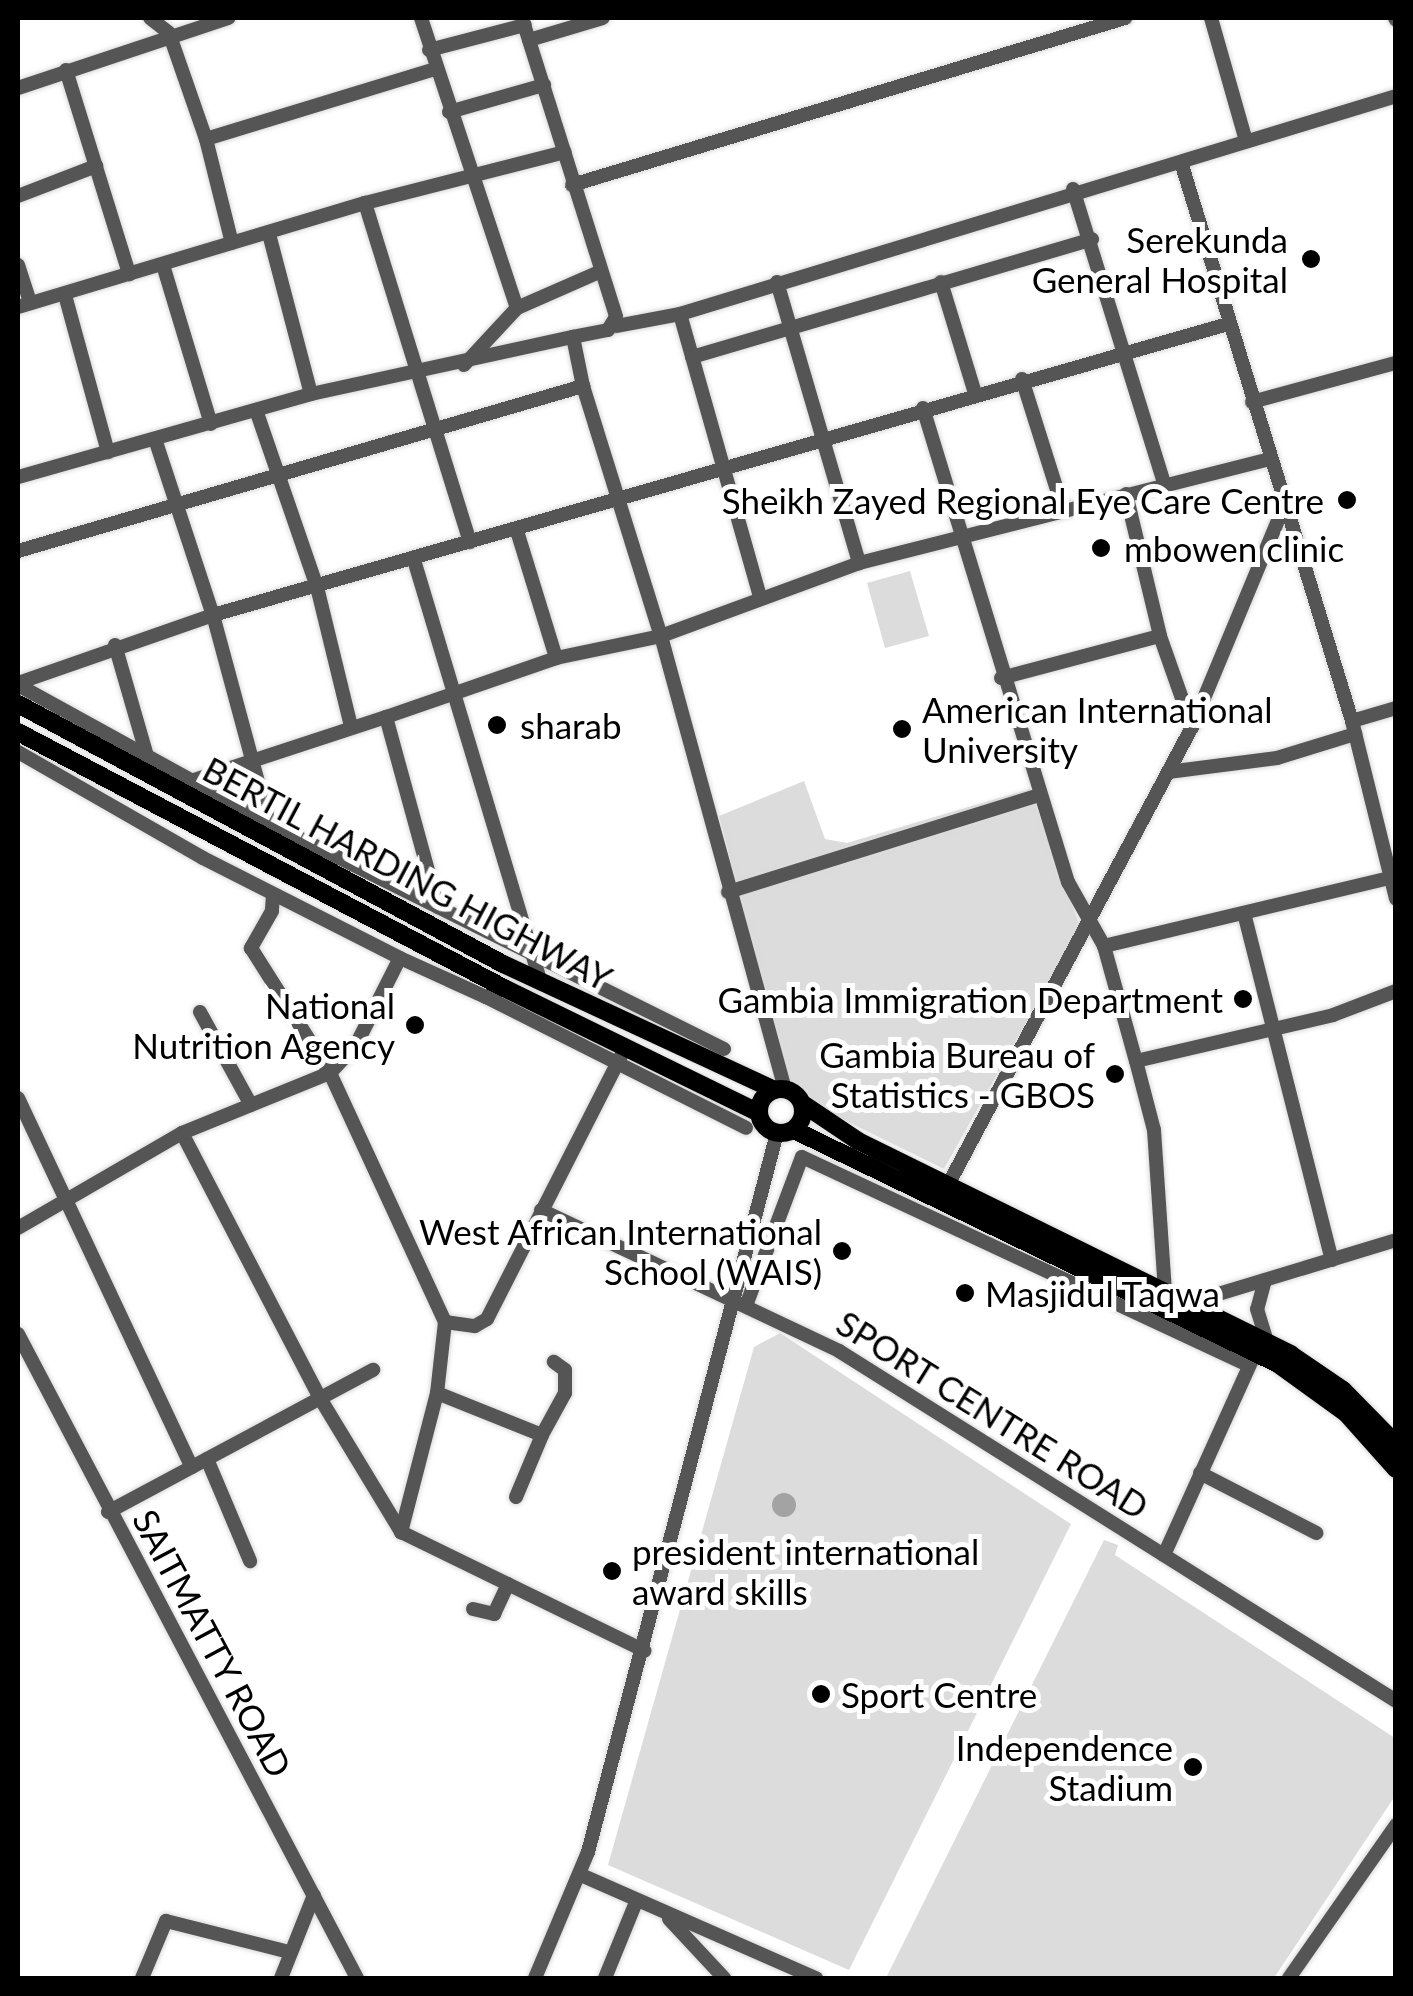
<!DOCTYPE html>
<style>
body{margin:0}
#map{position:relative;width:1413px;height:1996px;overflow:hidden;background:#fff;font-family:Lato,sans-serif}
div>[style]{position:absolute}
.green>*{inset:0;background:#dcdcdc}
.water>*{inset:0;background:#a3a3a3}
.round{border-radius:50%}
.roads{filter:drop-shadow(0 0 2px #dbdbdb) drop-shadow(0 0 2px #dbdbdb)}
.minor>*{height:14px;margin:-7px;padding:0 7px;transform-origin:7px;border-radius:7px;background:#555}
.major>*{height:18px;margin:-9px;padding:0 9px;transform-origin:9px;border-radius:9px;background:#000}
.major>.ring{margin:-9px;padding:0;box-sizing:content-box;background:none;border:18px solid #000;border-radius:50%}
.dots>*{width:28px;height:28px;translate:-50% -50%;box-sizing:border-box;border:5px solid #fff;border-radius:50%}
span{translate:-50% -50%;white-space:nowrap;text-align:center;line-height:1.15;-webkit-text-stroke:10px #fff;paint-order:stroke}
.poi-label{font-size:35px;color:#000}
.right{translate:-100% -50%;text-align:right}
.left{translate:0 -50%;text-align:left}
.street-label{font-size:35px;color:#000}
.frame{position:absolute;inset:0;border:20px solid #000;pointer-events:none}
</style>
<div id="map">
<div class="green">
<i style="clip-path:polygon(910px 571px,929px 636px,885px 648px,867px 583px)"></i>
<i style="clip-path:polygon(804px 781px,825px 839px,847px 843px,1030px 789px,1080px 926px,944px 1169px,791px 1094px,719px 816px)"></i>
<i style="clip-path:polygon(780px 1333px,1071px 1524px,849px 1970px,608px 1865px,754px 1347px)"></i>
<i style="clip-path:polygon(1104px 1540px,1118px 1545px,1115px 1555px,1395px 1738px,1395px 1796px,1274px 1978px,886px 1978px)"></i>
</div>
<div class="water">
<i class="round" style="left:772px;top:1493px;width:24px;height:24px"></i>
</div>
<div class="roads">
<div class="minor">
<i style="left:150px;top:18px;width:24px;rotate:38deg"></i>
<i style="left:169px;top:33px;width:112px;rotate:70.8deg"></i>
<i style="left:206px;top:139px;width:107px;rotate:76deg"></i>
<i style="left:421px;top:18px;width:305px;rotate:71.7deg"></i>
<i style="left:522px;top:18px;width:313px;rotate:72.5deg"></i>
<i style="left:616px;top:317px;width:15px;rotate:122deg"></i>
<i style="left:608px;top:330px;width:36px;rotate:169deg"></i>
<i style="left:573px;top:337px;width:50px;rotate:78.5deg"></i>
<i style="left:583px;top:386px;width:262px;rotate:72.7deg"></i>
<i style="left:661px;top:636px;width:470px;rotate:74.7deg"></i>
<i style="left:1211px;top:18px;width:128px;rotate:74.1deg"></i>
<i style="left:1395px;top:18px;width:2px;rotate:63deg"></i>
<i style="left:529px;top:40px;width:77px;rotate:-16.6deg"></i>
<i style="left:429px;top:50px;width:99px;rotate:-14.6deg"></i>
<i style="left:66px;top:70px;width:214px;rotate:72.8deg"></i>
<i style="left:18px;top:88px;width:222px;rotate:-18.4deg"></i>
<i style="left:449px;top:112px;width:99px;rotate:-15.9deg"></i>
<i style="left:206px;top:139px;width:239px;rotate:-17deg"></i>
<i style="left:1181px;top:162px;width:585px;rotate:72.99deg"></i>
<i style="left:1352px;top:721px;width:183px;rotate:76.1deg"></i>
<i style="left:572px;top:185px;width:578px;rotate:-16.8deg"></i>
<i style="left:1073px;top:189px;width:308px;rotate:72.8deg"></i>
<i style="left:18px;top:196px;width:84px;rotate:-21deg"></i>
<i style="left:365px;top:203px;width:355px;rotate:72.8deg"></i>
<i style="left:269px;top:234px;width:165px;rotate:75.3deg"></i>
<i style="left:18px;top:265px;width:40px;rotate:72deg"></i>
<i style="left:163px;top:265px;width:166px;rotate:73.2deg"></i>
<i style="left:777px;top:282px;width:293px;rotate:73.7deg"></i>
<i style="left:941px;top:282px;width:116px;rotate:73deg"></i>
<i style="left:65px;top:295px;width:163px;rotate:74.7deg"></i>
<i style="left:18px;top:307px;width:362px;rotate:-16.7deg"></i>
<i style="left:365px;top:203px;width:206px;rotate:-14.3deg"></i>
<i style="left:680px;top:314px;width:293px;rotate:74.2deg"></i>
<i style="left:616px;top:326px;width:65px;rotate:-10.6deg"></i>
<i style="left:680px;top:314px;width:748px;rotate:-16.93deg"></i>
<i style="left:692px;top:357px;width:417px;rotate:-16.4deg"></i>
<i style="left:464px;top:365px;width:78px;rotate:-47.1deg"></i>
<i style="left:517px;top:308px;width:90px;rotate:-23.7deg"></i>
<i style="left:1022px;top:379px;width:136px;rotate:72.5deg"></i>
<i style="left:1252px;top:402px;width:149px;rotate:-15.2deg"></i>
<i style="left:923px;top:408px;width:496px;rotate:73deg"></i>
<i style="left:1068px;top:882px;width:73px;rotate:60.6deg"></i>
<i style="left:1104px;top:946px;width:119px;rotate:74.5deg"></i>
<i style="left:1136px;top:1061px;width:71px;rotate:75.4deg"></i>
<i style="left:1154px;top:1130px;width:160px;rotate:86.1deg"></i>
<i style="left:256px;top:410px;width:187px;rotate:71deg"></i>
<i style="left:317px;top:587px;width:144px;rotate:76.3deg"></i>
<i style="left:155px;top:439px;width:185px;rotate:71.8deg"></i>
<i style="left:213px;top:615px;width:215px;rotate:74.9deg"></i>
<i style="left:18px;top:477px;width:305px;rotate:-15.8deg"></i>
<i style="left:311px;top:394px;width:268px;rotate:-12.3deg"></i>
<i style="left:1126px;top:494px;width:146px;rotate:76.5deg"></i>
<i style="left:517px;top:531px;width:133px;rotate:72.9deg"></i>
<i style="left:18px;top:551px;width:589px;rotate:-16.28deg"></i>
<i style="left:414px;top:560px;width:442px;rotate:73.3deg"></i>
<i style="left:115px;top:645px;width:119px;rotate:73.9deg"></i>
<i style="left:1001px;top:678px;width:164px;rotate:-14.8deg"></i>
<i style="left:1160px;top:636px;width:96px;rotate:70.6deg"></i>
<i style="left:18px;top:683px;width:207px;rotate:-19.2deg"></i>
<i style="left:213px;top:615px;width:1056px;rotate:-16deg"></i>
<i style="left:18px;top:685px;width:286px;rotate:28.8deg"></i>
<i style="left:269px;top:823px;width:508px;rotate:26.41deg"></i>
<i style="left:1352px;top:721px;width:46px;rotate:-16.5deg"></i>
<i style="left:18px;top:752px;width:213px;rotate:29.8deg"></i>
<i style="left:203px;top:858px;width:221px;rotate:26.9deg"></i>
<i style="left:400px;top:958px;width:94px;rotate:24.4deg"></i>
<i style="left:486px;top:997px;width:20px;rotate:-27deg"></i>
<i style="left:1168px;top:772px;width:110px;rotate:-7.3deg"></i>
<i style="left:1277px;top:758px;width:82px;rotate:-17.1deg"></i>
<i style="left:191px;top:781px;width:205px;rotate:-18.2deg"></i>
<i style="left:728px;top:892px;width:327px;rotate:-17.3deg"></i>
<i style="left:273px;top:895px;width:16px;rotate:94deg"></i>
<i style="left:272px;top:911px;width:43px;rotate:119.6deg"></i>
<i style="left:251px;top:948px;width:148px;rotate:57.7deg"></i>
<i style="left:330px;top:1073px;width:274px;rotate:65.2deg"></i>
<i style="left:445px;top:1322px;width:71px;rotate:96.4deg"></i>
<i style="left:437px;top:1393px;width:144px;rotate:104.5deg"></i>
<i style="left:438px;top:907px;width:197px;rotate:-105.3deg"></i>
<i style="left:386px;top:717px;width:180px;rotate:-19.1deg"></i>
<i style="left:556px;top:658px;width:107px;rotate:-11.8deg"></i>
<i style="left:661px;top:636px;width:211px;rotate:-20.2deg"></i>
<i style="left:859px;top:563px;width:424px;rotate:-14.2deg"></i>
<i style="left:1244px;top:913px;width:358px;rotate:75.8deg"></i>
<i style="left:1104px;top:946px;width:294px;rotate:-13.4deg"></i>
<i style="left:486px;top:997px;width:291px;rotate:26.7deg"></i>
<i style="left:200px;top:1012px;width:106px;rotate:61.3deg"></i>
<i style="left:1136px;top:1061px;width:202px;rotate:-13.1deg"></i>
<i style="left:1333px;top:1015px;width:67px;rotate:-20.9deg"></i>
<i style="left:18px;top:1098px;width:408px;rotate:64.8deg"></i>
<i style="left:182px;top:1133px;width:299px;rotate:62.5deg"></i>
<i style="left:320px;top:1398px;width:157px;rotate:58.8deg"></i>
<i style="left:401px;top:1532px;width:271px;rotate:26deg"></i>
<i style="left:948px;top:1185px;width:519px;rotate:-61.95deg"></i>
<i style="left:1192px;top:727px;width:242px;rotate:-67.4deg"></i>
<i style="left:541px;top:1210px;width:330px;rotate:25.3deg"></i>
<i style="left:839px;top:1351px;width:658px;rotate:32.14deg"></i>
<i style="left:18px;top:1228px;width:190px;rotate:-30.1deg"></i>
<i style="left:182px;top:1133px;width:160px;rotate:-22.1deg"></i>
<i style="left:330px;top:1073px;width:38px;rotate:-47deg"></i>
<i style="left:356px;top:1045px;width:97px;rotate:-63.2deg"></i>
<i style="left:1265px;top:1280px;width:30px;rotate:105deg"></i>
<i style="left:1257px;top:1309px;width:34px;rotate:73deg"></i>
<i style="left:1192px;top:1302px;width:213px;rotate:-16.9deg"></i>
<i style="left:747px;top:1303px;width:156px;rotate:-69.4deg"></i>
<i style="left:802px;top:1157px;width:493px;rotate:25deg"></i>
<i style="left:445px;top:1322px;width:30px;rotate:8deg"></i>
<i style="left:475px;top:1326px;width:14px;rotate:-30deg"></i>
<i style="left:487px;top:1319px;width:304px;rotate:-63deg"></i>
<i style="left:18px;top:1334px;width:728px;rotate:62.24deg"></i>
<i style="left:437px;top:1393px;width:113px;rotate:21.8deg"></i>
<i style="left:542px;top:1435px;width:48px;rotate:-61.3deg"></i>
<i style="left:565px;top:1393px;width:23px;rotate:-90deg"></i>
<i style="left:565px;top:1370px;width:14px;rotate:-144deg"></i>
<i style="left:207px;top:1459px;width:111px;rotate:67.1deg"></i>
<i style="left:1200px;top:1473px;width:131px;rotate:27.3deg"></i>
<i style="left:516px;top:1497px;width:67px;rotate:-67.2deg"></i>
<i style="left:108px;top:1512px;width:301px;rotate:-28.2deg"></i>
<i style="left:1164px;top:1555px;width:214px;rotate:-65.7deg"></i>
<i style="left:473px;top:1609px;width:22px;rotate:13deg"></i>
<i style="left:494px;top:1614px;width:33px;rotate:-65deg"></i>
<i style="left:581px;top:1875px;width:257px;rotate:23.7deg"></i>
<i style="left:669px;top:1919px;width:81px;rotate:47deg"></i>
<i style="left:142px;top:1978px;width:62px;rotate:-67.2deg"></i>
<i style="left:166px;top:1921px;width:127px;rotate:14.1deg"></i>
<i style="left:281px;top:1978px;width:89px;rotate:-68.3deg"></i>
<i style="left:535px;top:1978px;width:137px;rotate:-67.2deg"></i>
<i style="left:588px;top:1852px;width:743px;rotate:-75.27deg"></i>
<i style="left:605px;top:1978px;width:82px;rotate:-67.8deg"></i>
<i style="left:1289px;top:1978px;width:187px;rotate:-55deg"></i>
</div>
<div class="major">
<i style="left:18px;top:704px;width:550px;rotate:28.19deg"></i>
<i style="left:503px;top:964px;width:299px;rotate:24.9deg"></i>
<i style="left:18px;top:732px;width:549px;rotate:27.78deg"></i>
<i style="left:504px;top:988px;width:284px;rotate:26.1deg"></i>
<i class="ring" style="left:759px;top:1089px;width:26px;height:26px"></i>
<i style="left:803px;top:1104px;width:66px;rotate:33.9deg"></i>
<i style="left:858px;top:1141px;width:482px;rotate:26.2deg"></i>
<i style="left:1290px;top:1354px;width:64px;rotate:34.2deg"></i>
<i style="left:1343px;top:1390px;width:76px;rotate:45.5deg"></i>
<i style="left:794px;top:1130px;width:538px;rotate:25.8deg"></i>
<i style="left:1278px;top:1364px;width:84px;rotate:35.8deg"></i>
<i style="left:1346px;top:1413px;width:75px;rotate:48.2deg"></i>
</div>
</div>
<div class="dots">
<i style="left:1311px;top:259px;background:#000"></i>
<i style="left:1347px;top:500px;background:#000"></i>
<i style="left:1101px;top:548px;background:#000"></i>
<i style="left:497px;top:725px;background:#000"></i>
<i style="left:902px;top:729px;background:#000"></i>
<i style="left:1243px;top:999px;background:#000"></i>
<i style="left:415px;top:1025px;background:#000"></i>
<i style="left:1115px;top:1074px;background:#000"></i>
<i style="left:842px;top:1251px;background:#000"></i>
<i style="left:965px;top:1293px;background:#000"></i>
<i style="left:612px;top:1571px;background:#000"></i>
<i style="left:821px;top:1694px;background:#000"></i>
<i style="left:1193px;top:1767px;background:#000"></i>
</div>
<div class="poi-label">
<span class="right" style="left:1288px;top:259px">Serekunda<br>General Hospital</span>
<span class="right" style="left:1324px;top:500px">Sheikh Zayed Regional Eye Care Centre</span>
<span class="left" style="left:1124px;top:548px">mbowen clinic</span>
<span class="left" style="left:922px;top:729px">American International<br>University</span>
<span class="left" style="left:520px;top:725px">sharab</span>
<span class="right" style="left:1223px;top:999px">Gambia Immigration Department</span>
<span class="right" style="left:395px;top:1025px">National<br>Nutrition Agency</span>
<span class="right" style="left:1095px;top:1074px">Gambia Bureau of<br>Statistics - GBOS</span>
<span class="right" style="left:822px;top:1251px">West African International<br>School (WAIS)</span>
<span class="left" style="left:985px;top:1293px">Masjidul Taqwa</span>
<span class="left" style="left:632px;top:1571px">president international<br>award skills</span>
<span class="left" style="left:841px;top:1694px">Sport Centre</span>
<span class="right" style="left:1173px;top:1767px">Independence<br>Stadium</span>
</div>
<div class="street-label">
<span style="left:408px;top:873px;rotate:28deg">BERTIL HARDING HIGHWAY</span>
<span style="left:993px;top:1414px;rotate:32deg">SPORT CENTRE ROAD</span>
<span style="left:213px;top:1643px;rotate:62deg">SAITMATTY ROAD</span>
</div>
<div class="frame"></div>
</div>
